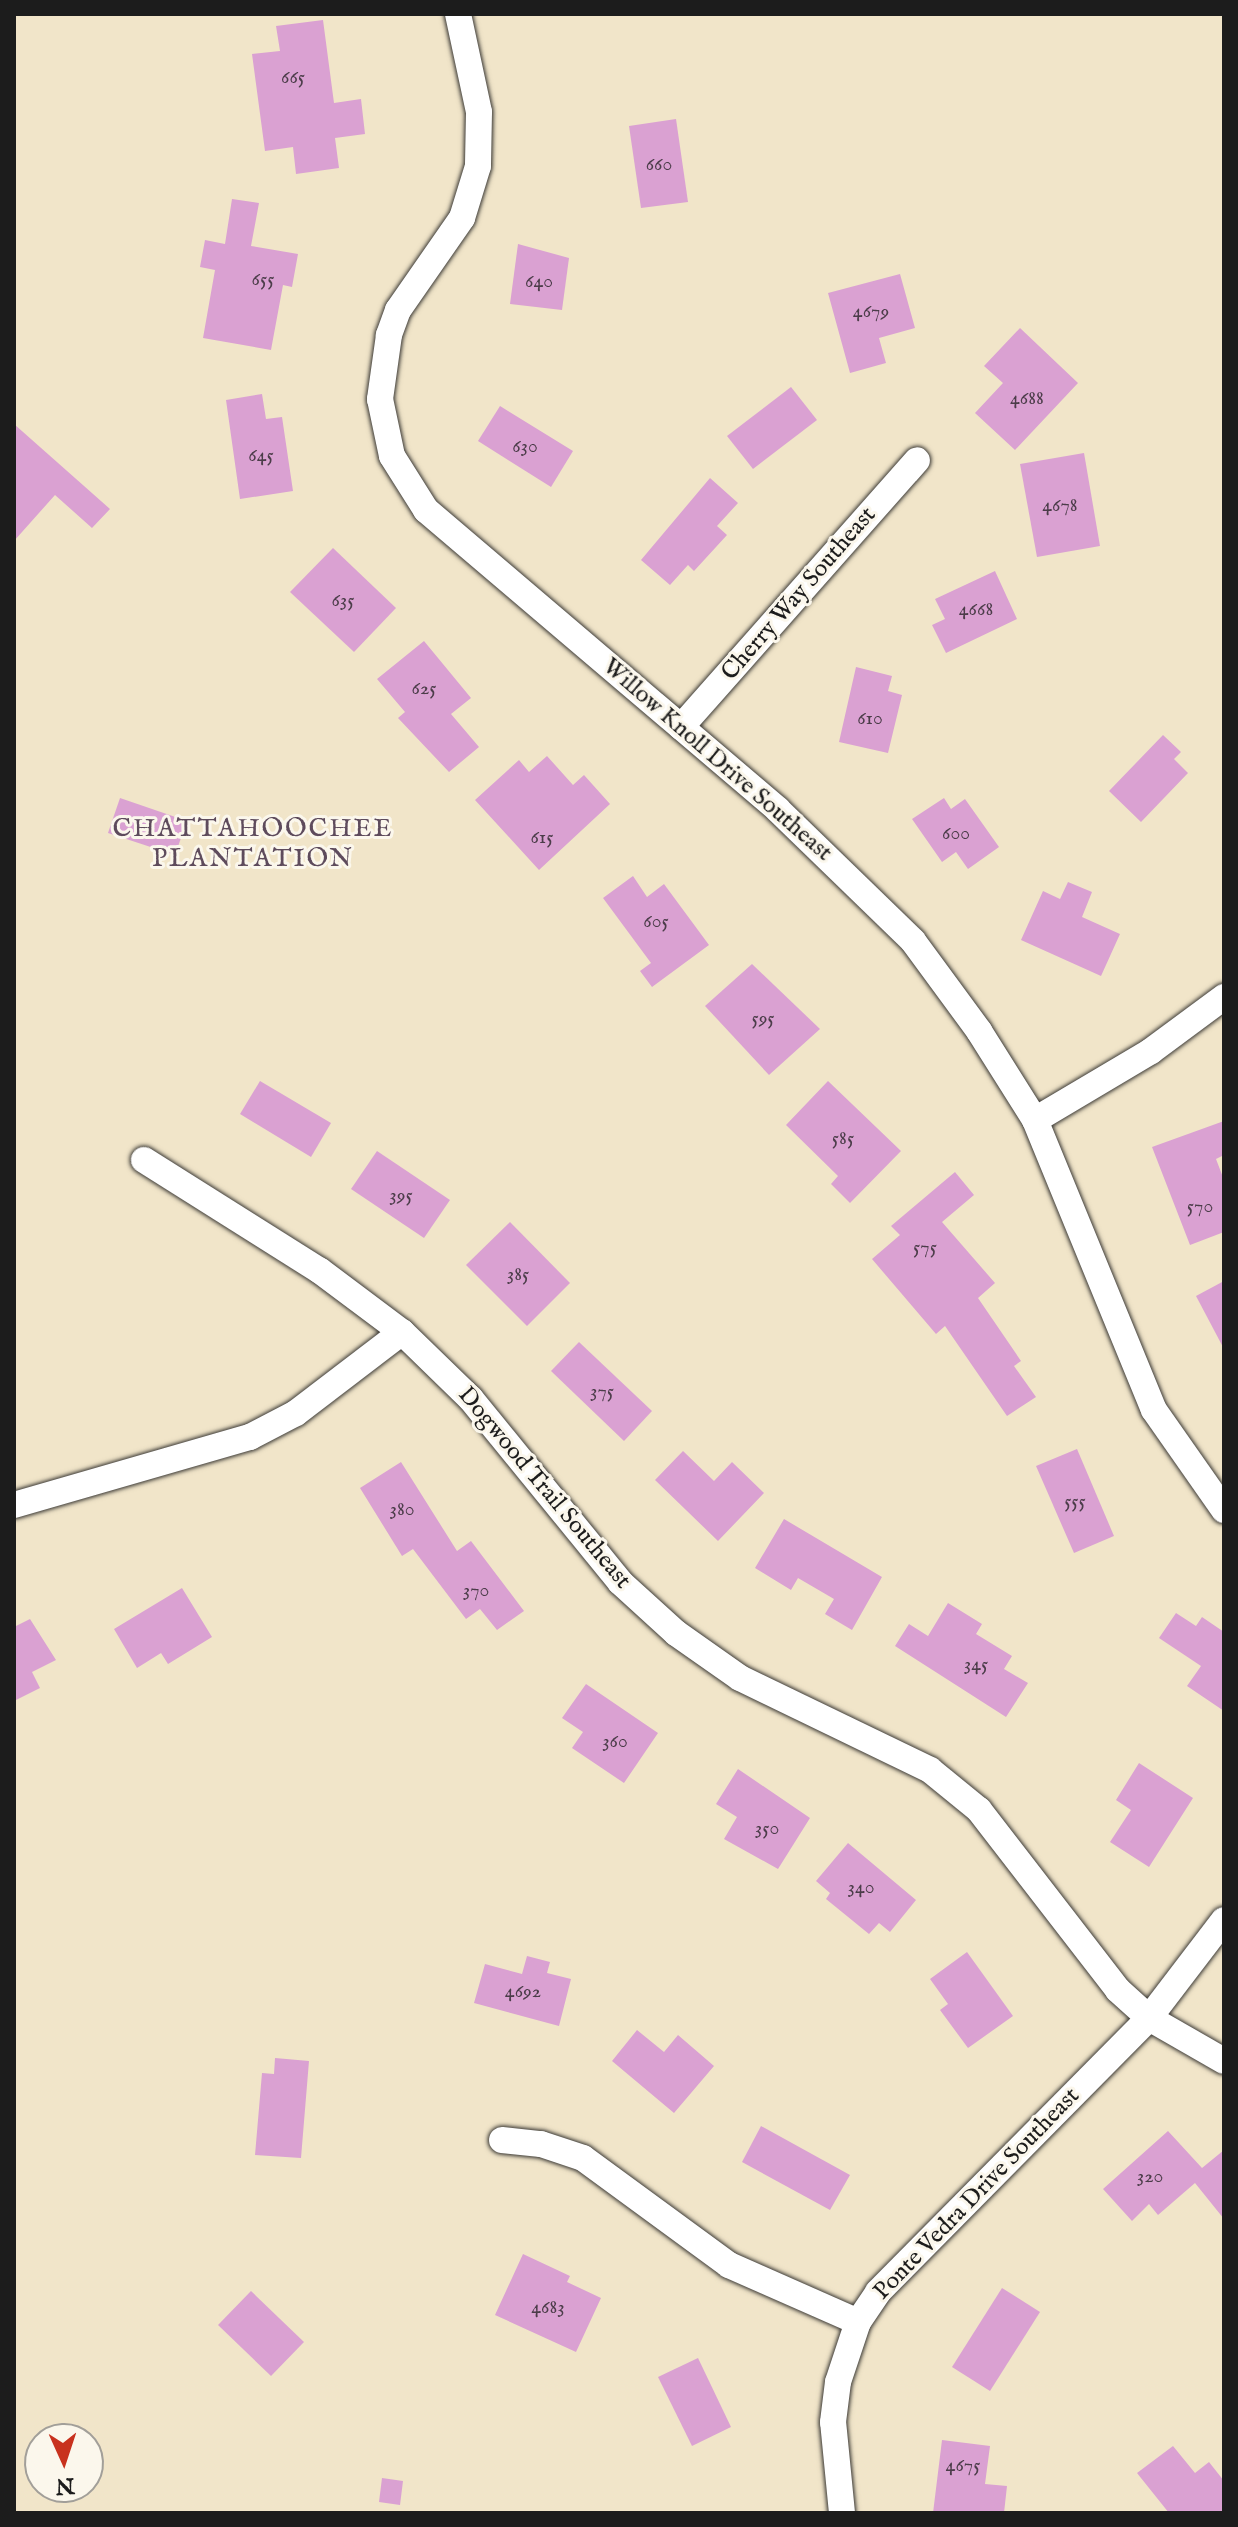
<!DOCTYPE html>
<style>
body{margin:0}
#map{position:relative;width:1238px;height:2527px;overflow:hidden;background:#f1e5c9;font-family:"IM FELL English",serif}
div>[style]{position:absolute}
.building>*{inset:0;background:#daa1d2}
.roads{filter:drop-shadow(0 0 2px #3c3a36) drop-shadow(0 0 2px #3c3a36)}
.minor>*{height:26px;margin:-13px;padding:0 13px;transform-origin:13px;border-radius:13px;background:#fff}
span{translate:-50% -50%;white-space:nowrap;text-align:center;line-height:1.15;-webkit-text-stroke:6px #fbf7ec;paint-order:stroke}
.number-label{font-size:20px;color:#4c3d4a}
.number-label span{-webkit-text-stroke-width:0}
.street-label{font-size:24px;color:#1c1c1c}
.neighbourhood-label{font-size:26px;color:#5e4b5c;letter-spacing:2px}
.frame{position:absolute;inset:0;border:16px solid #1c1c1c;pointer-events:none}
.north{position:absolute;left:24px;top:2423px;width:80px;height:80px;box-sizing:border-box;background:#fbf7ec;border:2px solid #a29f99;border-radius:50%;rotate:177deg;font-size:22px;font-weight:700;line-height:32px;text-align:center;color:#1c1c1c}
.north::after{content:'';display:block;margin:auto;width:28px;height:36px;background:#c8321e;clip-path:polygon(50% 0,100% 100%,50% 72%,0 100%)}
</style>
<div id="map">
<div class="building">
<i style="clip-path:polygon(323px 20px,334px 103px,361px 99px,365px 134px,335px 138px,339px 168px,296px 174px,293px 147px,265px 151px,252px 54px,280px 51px,276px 26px)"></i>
<i style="clip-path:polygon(676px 119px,688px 202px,641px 208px,629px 126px)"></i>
<i style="clip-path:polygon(232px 199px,259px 203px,251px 246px,298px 254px,292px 287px,283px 285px,271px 350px,203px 338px,215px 270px,200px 267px,205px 240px,225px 244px)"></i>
<i style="clip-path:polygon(518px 244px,569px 258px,562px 310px,510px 304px)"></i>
<i style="clip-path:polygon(900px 274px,915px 328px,879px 338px,886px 363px,850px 373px,828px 293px)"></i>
<i style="clip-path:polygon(1020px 328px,1078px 383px,1015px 450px,975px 413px,1003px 383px,984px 366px)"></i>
<i style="clip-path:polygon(791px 387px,817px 420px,753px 469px,727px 436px)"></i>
<i style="clip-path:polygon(262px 394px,266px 419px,282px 417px,293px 491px,240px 499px,226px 400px)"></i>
<i style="clip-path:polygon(500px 406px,573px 451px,551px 487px,478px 441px)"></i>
<i style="clip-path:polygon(14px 424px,110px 509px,92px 528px,55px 495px,14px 541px)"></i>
<i style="clip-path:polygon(1084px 453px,1100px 546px,1037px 557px,1020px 464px)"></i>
<i style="clip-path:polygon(710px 478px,738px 503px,717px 526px,727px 535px,694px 571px,688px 565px,670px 585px,641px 560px)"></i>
<i style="clip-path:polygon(333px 548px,396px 608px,354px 652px,290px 592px)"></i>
<i style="clip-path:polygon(995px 571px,1017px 619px,946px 653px,932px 625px,945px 619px,935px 599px)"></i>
<i style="clip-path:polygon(424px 641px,471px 698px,451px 714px,479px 747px,449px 772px,398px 718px,405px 712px,377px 679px)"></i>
<i style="clip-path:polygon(856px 667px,892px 676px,888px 691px,902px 695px,888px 753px,839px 742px)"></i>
<i style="clip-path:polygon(1163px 735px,1181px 752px,1174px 759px,1188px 773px,1141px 822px,1109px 791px)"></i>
<i style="clip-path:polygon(547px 756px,573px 785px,584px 775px,610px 804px,539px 870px,475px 800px,519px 760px,529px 772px)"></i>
<i style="clip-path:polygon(120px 798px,187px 821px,175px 855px,108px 833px)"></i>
<i style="clip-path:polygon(944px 798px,951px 809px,965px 799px,999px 847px,968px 869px,956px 852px,942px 862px,912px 819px)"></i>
<i style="clip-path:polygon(633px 876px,647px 897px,664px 884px,709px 945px,652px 987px,640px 971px,651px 963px,603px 898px)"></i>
<i style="clip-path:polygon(1068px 882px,1092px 892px,1082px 917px,1120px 934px,1101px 976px,1021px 940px,1043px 891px,1060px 899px)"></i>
<i style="clip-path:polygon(752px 964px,820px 1029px,769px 1075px,705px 1006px)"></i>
<i style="clip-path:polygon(260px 1081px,331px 1123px,311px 1157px,240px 1114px)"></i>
<i style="clip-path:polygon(828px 1081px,901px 1151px,850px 1203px,831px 1184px,838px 1176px,786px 1125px)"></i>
<i style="clip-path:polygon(1224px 1121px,1224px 1155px,1216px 1159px,1224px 1180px,1224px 1232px,1190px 1245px,1152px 1147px)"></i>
<i style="clip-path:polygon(377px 1151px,450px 1200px,424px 1238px,351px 1189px)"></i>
<i style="clip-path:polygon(955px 1172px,974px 1195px,942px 1222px,995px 1283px,978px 1298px,1021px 1361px,1014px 1366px,1036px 1397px,1007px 1416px,945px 1326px,936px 1334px,872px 1259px,900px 1235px,891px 1226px)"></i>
<i style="clip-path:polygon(510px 1222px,570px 1283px,527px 1326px,466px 1265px)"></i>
<i style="clip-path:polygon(1224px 1281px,1224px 1349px,1196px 1296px)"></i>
<i style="clip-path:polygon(579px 1342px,652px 1411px,624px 1441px,551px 1371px)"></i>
<i style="clip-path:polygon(1077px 1449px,1114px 1536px,1074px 1553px,1036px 1466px)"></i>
<i style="clip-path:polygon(683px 1451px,714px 1481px,732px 1462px,764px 1493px,718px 1541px,655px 1480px)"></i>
<i style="clip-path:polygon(401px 1462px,457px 1551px,471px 1541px,524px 1611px,497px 1630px,480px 1609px,466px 1619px,413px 1549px,402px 1556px,360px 1488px)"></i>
<i style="clip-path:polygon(784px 1519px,882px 1577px,852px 1630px,825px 1614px,834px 1599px,798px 1578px,791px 1590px,755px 1568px)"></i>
<i style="clip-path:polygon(182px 1588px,212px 1637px,168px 1664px,161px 1653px,137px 1668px,114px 1629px)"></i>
<i style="clip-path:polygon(948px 1603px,982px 1624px,976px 1634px,1012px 1656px,1004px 1669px,1028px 1683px,1006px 1717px,895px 1646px,909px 1624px,928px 1636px)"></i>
<i style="clip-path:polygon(1176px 1613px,1196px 1626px,1202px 1617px,1224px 1632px,1224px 1711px,1187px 1686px,1201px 1666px,1159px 1638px)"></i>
<i style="clip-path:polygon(30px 1619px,56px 1660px,32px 1672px,40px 1688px,14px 1701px,14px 1627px)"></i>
<i style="clip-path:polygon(586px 1684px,658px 1733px,624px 1783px,572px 1748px,583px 1732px,562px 1718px)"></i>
<i style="clip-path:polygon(1139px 1763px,1193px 1798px,1149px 1867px,1110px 1842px,1131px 1810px,1116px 1800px)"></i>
<i style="clip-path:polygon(738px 1769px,810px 1818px,778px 1869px,724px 1839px,737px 1817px,716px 1804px)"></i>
<i style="clip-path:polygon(848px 1843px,916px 1900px,890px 1932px,879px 1923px,869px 1934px,826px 1899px,830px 1893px,816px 1881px)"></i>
<i style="clip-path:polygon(967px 1952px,1013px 2016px,968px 2048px,940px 2010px,948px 2004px,930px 1979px)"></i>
<i style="clip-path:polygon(527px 1956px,550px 1962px,547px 1973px,571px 1979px,559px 2026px,474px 2003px,485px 1964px,522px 1974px)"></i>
<i style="clip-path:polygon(637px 2030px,664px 2052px,678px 2035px,714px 2066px,674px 2113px,612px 2061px)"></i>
<i style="clip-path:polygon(275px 2058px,309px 2061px,301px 2158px,255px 2155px,262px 2073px,274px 2074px)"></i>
<i style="clip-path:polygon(761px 2126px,850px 2175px,830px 2210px,742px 2162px)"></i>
<i style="clip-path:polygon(1168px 2131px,1202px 2168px,1224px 2150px,1224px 2219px,1195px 2183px,1158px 2215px,1149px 2204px,1132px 2221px,1103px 2189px)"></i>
<i style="clip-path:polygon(523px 2254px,570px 2276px,567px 2282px,601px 2298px,576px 2352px,495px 2315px)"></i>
<i style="clip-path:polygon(1002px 2288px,1040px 2312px,990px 2391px,952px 2367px)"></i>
<i style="clip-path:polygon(251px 2291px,304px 2342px,271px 2376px,218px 2325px)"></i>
<i style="clip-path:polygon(698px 2358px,731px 2427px,692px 2446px,658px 2377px)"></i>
<i style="clip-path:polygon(942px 2440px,990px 2446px,985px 2484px,1007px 2486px,1004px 2513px,933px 2513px)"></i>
<i style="clip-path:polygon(1173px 2446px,1195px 2473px,1209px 2462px,1224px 2481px,1224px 2513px,1169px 2513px,1137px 2473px)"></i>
<i style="clip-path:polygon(382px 2478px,403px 2481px,400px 2505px,379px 2502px)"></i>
</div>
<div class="roads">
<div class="minor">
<i style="left:458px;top:14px;width:100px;rotate:77.9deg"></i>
<i style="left:479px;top:112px;width:54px;rotate:91.1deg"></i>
<i style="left:478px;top:166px;width:54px;rotate:107.1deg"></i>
<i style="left:462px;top:218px;width:112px;rotate:124.8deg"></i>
<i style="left:398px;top:310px;width:27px;rotate:110deg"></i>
<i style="left:389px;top:335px;width:65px;rotate:98deg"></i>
<i style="left:380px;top:399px;width:58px;rotate:78.1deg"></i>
<i style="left:392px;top:456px;width:64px;rotate:57.8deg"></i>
<i style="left:426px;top:510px;width:462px;rotate:40.4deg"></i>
<i style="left:778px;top:810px;width:188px;rotate:44.1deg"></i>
<i style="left:913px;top:941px;width:112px;rotate:53.7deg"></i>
<i style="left:979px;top:1031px;width:105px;rotate:57.8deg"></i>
<i style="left:1035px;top:1120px;width:313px;rotate:67.7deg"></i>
<i style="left:1154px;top:1410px;width:122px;rotate:55deg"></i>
<i style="left:681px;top:727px;width:356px;rotate:-48.5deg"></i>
<i style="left:1035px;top:1120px;width:135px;rotate:-30.7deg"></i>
<i style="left:1151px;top:1051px;width:91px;rotate:-36.5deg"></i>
<i style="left:144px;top:1160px;width:207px;rotate:32.2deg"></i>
<i style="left:319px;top:1270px;width:104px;rotate:36.8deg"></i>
<i style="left:402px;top:1332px;width:96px;rotate:44.2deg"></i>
<i style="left:471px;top:1399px;width:236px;rotate:50.8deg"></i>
<i style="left:620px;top:1582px;width:76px;rotate:42.3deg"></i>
<i style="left:676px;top:1633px;width:78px;rotate:35.1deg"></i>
<i style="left:740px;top:1678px;width:211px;rotate:25.8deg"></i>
<i style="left:930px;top:1770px;width:63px;rotate:39.2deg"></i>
<i style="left:979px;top:1810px;width:227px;rotate:52.3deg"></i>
<i style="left:1118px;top:1990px;width:42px;rotate:42.1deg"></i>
<i style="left:1149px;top:2018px;width:86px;rotate:29.8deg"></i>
<i style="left:14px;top:1505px;width:246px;rotate:-16.1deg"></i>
<i style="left:250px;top:1437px;width:52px;rotate:-27.6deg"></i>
<i style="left:296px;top:1413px;width:133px;rotate:-37.4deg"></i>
<i style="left:502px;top:2140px;width:39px;rotate:6deg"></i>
<i style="left:541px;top:2144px;width:44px;rotate:18.4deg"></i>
<i style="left:583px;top:2158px;width:181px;rotate:36.2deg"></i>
<i style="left:729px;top:2265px;width:141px;rotate:23.8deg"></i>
<i style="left:842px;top:2513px;width:91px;rotate:-95.6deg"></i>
<i style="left:833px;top:2422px;width:40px;rotate:-82.9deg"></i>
<i style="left:838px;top:2382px;width:63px;rotate:-71.6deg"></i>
<i style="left:858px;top:2322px;width:36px;rotate:-56deg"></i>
<i style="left:878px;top:2292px;width:385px;rotate:-45.3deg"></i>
<i style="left:1149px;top:2018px;width:123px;rotate:-52.6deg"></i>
</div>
</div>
<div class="number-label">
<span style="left:293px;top:77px">665</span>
<span style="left:659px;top:164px">660</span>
<span style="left:263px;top:279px">655</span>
<span style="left:539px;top:281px">640</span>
<span style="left:871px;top:311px">4679</span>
<span style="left:1027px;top:398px">4688</span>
<span style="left:525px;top:446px">630</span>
<span style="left:261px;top:455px">645</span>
<span style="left:1060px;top:505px">4678</span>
<span style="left:343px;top:600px">635</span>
<span style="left:976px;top:609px">4668</span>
<span style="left:424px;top:688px">625</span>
<span style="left:870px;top:718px">610</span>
<span style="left:956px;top:833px">600</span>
<span style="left:542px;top:837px">615</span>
<span style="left:656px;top:921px">605</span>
<span style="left:763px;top:1018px">595</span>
<span style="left:843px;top:1138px">585</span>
<span style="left:401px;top:1195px">395</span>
<span style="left:1200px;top:1206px">570</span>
<span style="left:925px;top:1247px">575</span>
<span style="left:518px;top:1274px">385</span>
<span style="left:602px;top:1391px">375</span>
<span style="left:1075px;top:1501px">555</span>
<span style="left:402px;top:1509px">380</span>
<span style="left:476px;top:1590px">370</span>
<span style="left:976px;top:1664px">345</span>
<span style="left:615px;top:1741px">360</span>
<span style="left:767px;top:1828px">350</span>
<span style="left:861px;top:1887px">340</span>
<span style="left:523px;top:1991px">4692</span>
<span style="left:1150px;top:2176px">320</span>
<span style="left:548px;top:2307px">4683</span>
<span style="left:963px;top:2465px">4675</span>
</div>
<div class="street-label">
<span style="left:799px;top:594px;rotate:-49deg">Cherry Way Southeast</span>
<span style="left:717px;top:760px;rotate:41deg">Willow Knoll Drive Southeast</span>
<span style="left:544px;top:1488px;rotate:50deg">Dogwood Trail Southeast</span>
<span style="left:977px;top:2194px;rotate:-46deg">Ponte Vedra Drive Southeast</span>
</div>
<div class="neighbourhood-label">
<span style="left:253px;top:844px">CHATTAHOOCHEE<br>PLANTATION</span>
</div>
<div class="frame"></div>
<div class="north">N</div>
</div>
